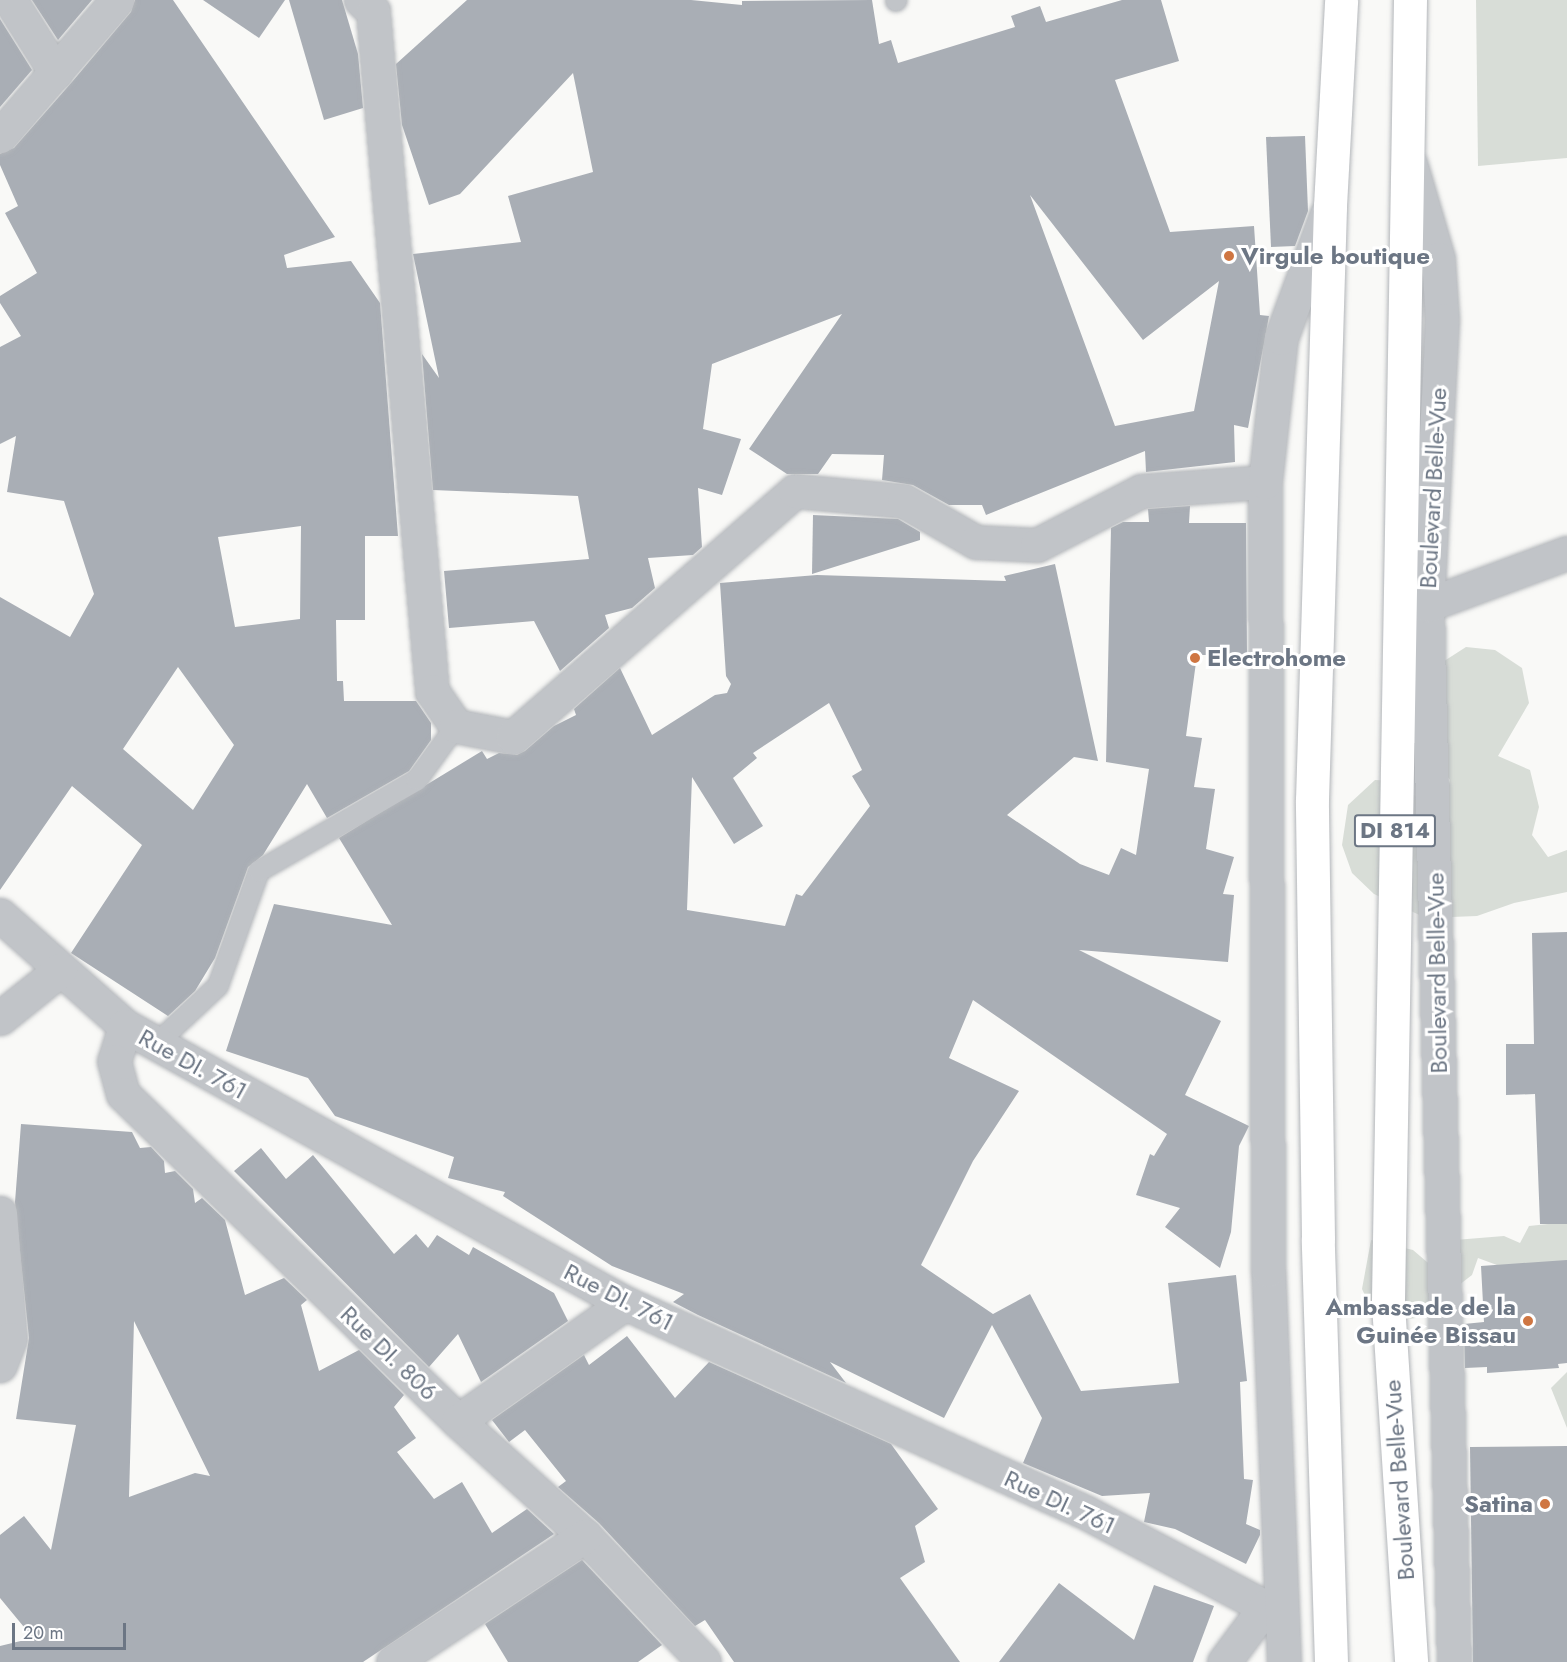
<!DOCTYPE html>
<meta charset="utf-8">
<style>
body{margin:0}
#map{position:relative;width:1567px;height:1662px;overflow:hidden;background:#f9f9f7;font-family:Jost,sans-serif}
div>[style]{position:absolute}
.green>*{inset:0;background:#d8ddd7}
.building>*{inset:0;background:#a9aeb5}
.roads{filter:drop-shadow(0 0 2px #b3b6ba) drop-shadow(0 0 2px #b3b6ba)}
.service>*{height:20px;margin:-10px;padding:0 10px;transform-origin:10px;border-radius:10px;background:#c1c4c8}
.minor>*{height:33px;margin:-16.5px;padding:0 16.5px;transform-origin:16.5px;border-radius:16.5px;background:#c1c4c8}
.tertiary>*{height:33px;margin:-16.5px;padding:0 16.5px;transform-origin:16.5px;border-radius:16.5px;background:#c1c4c8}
.primary>*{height:33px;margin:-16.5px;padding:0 16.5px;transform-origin:16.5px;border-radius:16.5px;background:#fff}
.dots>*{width:16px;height:16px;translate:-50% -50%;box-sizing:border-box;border:3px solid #fff;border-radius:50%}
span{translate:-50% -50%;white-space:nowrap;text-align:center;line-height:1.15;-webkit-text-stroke:6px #fff;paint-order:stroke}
.shield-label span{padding:2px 4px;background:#fff;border:2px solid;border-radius:4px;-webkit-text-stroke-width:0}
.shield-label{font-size:22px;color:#6c7684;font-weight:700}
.poi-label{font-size:24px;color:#6c7684;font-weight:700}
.left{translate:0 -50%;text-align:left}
.right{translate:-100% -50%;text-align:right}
.street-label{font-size:24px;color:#6c7684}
.scale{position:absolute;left:12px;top:1623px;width:114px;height:27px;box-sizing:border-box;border:3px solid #6c7684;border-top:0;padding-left:8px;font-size:18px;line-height:21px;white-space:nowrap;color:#6c7684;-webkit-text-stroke:4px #fff;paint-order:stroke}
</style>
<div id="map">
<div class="green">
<i style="clip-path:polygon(1476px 0,1567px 0,1567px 158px,1478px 166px)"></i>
<i style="clip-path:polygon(1466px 647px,1495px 650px,1522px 668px,1529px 703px,1498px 756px,1530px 770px,1539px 807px,1532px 835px,1548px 857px,1567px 850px,1567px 892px,1514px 903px,1477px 916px,1426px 918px,1374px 894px,1352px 873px,1342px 845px,1348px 805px,1375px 780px,1397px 781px,1427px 806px,1444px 802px,1450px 780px,1428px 749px,1424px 674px)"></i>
<i style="clip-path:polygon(1567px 1222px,1567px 1291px,1478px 1258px,1472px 1275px,1416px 1318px,1378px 1323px,1362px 1289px,1371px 1240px,1413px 1250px,1434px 1268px,1455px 1240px,1504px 1236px,1520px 1243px,1529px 1226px)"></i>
<i style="clip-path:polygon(1567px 1372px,1567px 1428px,1551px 1388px)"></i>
</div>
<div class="building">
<i style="clip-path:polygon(32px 0,92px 0,58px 40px)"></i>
<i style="clip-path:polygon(evenodd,135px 0,173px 0,335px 237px,284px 255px,287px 268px,351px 261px,380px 303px,398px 536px,365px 536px,365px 620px,336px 620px,337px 681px,343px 681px,344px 701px,416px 701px,431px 723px,431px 740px,409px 771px,327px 818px,307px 784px,263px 855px,248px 867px,215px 958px,195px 991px,168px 1016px,71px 953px,142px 845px,72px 786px,0 890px,0 597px,70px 637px,94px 594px,64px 501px,7px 492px,16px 436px,0 444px,0 347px,21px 336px,0 303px,0 296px,37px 273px,5px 213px,18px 206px,0 165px,0 154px,14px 148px,72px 82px,131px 12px,135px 0,301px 526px,300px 619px,235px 627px,218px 537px,301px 526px,135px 0,178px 667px,234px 745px,193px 810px,123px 749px,178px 667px)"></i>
<i style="clip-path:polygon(203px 0,285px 0,259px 38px)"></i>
<i style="clip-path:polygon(289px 0,342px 0,358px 54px,363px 108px,324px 120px)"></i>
<i style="clip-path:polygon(evenodd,467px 0,691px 0,742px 5px,742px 1px,872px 0,879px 44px,891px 40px,898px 63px,1015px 27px,1011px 16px,1040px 6px,1046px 22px,1122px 0,1161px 0,1179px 61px,1115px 80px,1170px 232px,1254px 226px,1260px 315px,1269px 316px,1248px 428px,1234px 425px,1235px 462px,1146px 472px,1145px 451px,986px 515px,982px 505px,949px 505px,913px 485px,882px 480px,884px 455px,832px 454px,818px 474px,787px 474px,749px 449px,842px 314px,712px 364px,703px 429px,741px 439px,722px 495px,698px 488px,702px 547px,693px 555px,648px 558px,655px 588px,632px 608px,605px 615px,609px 628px,560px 671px,534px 621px,449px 628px,444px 571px,589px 559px,578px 496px,433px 490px,422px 354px,439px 378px,413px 254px,521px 242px,508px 196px,593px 172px,573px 73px,460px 194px,429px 205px,402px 125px,396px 64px,467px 0,1030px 195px,1143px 340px,1219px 281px,1194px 411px,1115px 426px,1030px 195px)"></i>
<i style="clip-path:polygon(0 19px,32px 70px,0 107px)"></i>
<i style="clip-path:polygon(1305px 136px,1308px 211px,1295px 246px,1271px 247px,1266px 137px)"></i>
<i style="clip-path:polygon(evenodd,1190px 506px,1189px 523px,1246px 523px,1247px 655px,1197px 655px,1186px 736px,1202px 738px,1194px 787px,1215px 789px,1206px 849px,1234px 857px,1223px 894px,1234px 895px,1228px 962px,1079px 950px,1221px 1021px,1185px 1095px,1249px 1126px,1239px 1146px,1231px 1232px,1220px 1268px,1165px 1227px,1180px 1208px,1136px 1195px,1150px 1154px,1154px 1156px,1167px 1134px,973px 1000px,949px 1058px,1019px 1091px,973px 1161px,921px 1265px,993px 1314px,1030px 1294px,1081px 1391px,1179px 1383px,1168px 1283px,1236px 1275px,1247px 1381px,1240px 1382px,1244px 1479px,1253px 1480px,1246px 1524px,1260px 1530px,1260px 1535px,1246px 1564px,1175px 1529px,1144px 1522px,1150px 1493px,1102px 1496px,1023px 1463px,1042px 1418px,992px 1325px,944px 1418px,830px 1362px,846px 1383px,698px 1315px,673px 1302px,684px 1294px,612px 1266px,503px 1196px,505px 1192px,448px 1178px,454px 1157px,335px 1116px,308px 1078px,226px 1051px,274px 904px,392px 925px,339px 838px,482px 751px,487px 759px,499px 753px,517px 755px,525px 751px,554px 726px,576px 715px,574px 709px,620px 668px,652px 735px,715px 695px,727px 693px,731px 684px,726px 676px,720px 583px,817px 575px,1006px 581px,1004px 576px,1055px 564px,1098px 761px,1074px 757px,1007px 815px,1080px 864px,1109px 875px,1121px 848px,1136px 855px,1149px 769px,1106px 762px,1111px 528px,1123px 522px,1149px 522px,1148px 509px,1190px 506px,829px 703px,862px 770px,852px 776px,870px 806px,802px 896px,796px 894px,785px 926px,687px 910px,692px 777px,734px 844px,763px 826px,733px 778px,757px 758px,753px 753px,829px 703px)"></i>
<i style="clip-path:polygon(813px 515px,898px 519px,920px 532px,920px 540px,812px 574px)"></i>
<i style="clip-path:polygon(1567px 932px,1567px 1224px,1540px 1224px,1535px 1094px,1506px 1095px,1506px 1044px,1534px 1044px,1532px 933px)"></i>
<i style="clip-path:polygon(evenodd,21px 1124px,132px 1132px,140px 1148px,151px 1147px,164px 1161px,165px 1173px,175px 1171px,193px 1189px,195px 1203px,202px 1198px,225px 1220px,245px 1295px,284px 1278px,307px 1300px,301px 1305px,319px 1371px,359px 1350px,404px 1395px,394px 1407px,416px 1438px,397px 1452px,434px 1499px,462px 1482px,492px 1533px,527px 1509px,554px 1534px,363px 1662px,0 1662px,0 1646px,33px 1638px,0 1598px,0 1535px,24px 1516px,51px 1550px,76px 1425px,16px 1419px,29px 1338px,15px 1202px,21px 1124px,134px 1321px,210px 1476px,195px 1473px,129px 1497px,134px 1321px)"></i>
<i style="clip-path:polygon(261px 1148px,286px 1179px,313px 1155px,394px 1254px,416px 1234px,428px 1248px,437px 1235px,469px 1255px,473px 1247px,554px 1293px,568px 1321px,481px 1382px,458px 1334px,429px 1367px,234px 1171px)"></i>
<i style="clip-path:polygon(1567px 1260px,1567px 1363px,1558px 1364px,1559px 1368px,1487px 1373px,1487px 1367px,1465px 1368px,1464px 1324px,1484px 1322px,1481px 1266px)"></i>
<i style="clip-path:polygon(627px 1336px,675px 1398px,709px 1362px,891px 1444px,938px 1509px,915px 1526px,925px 1562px,900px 1578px,960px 1662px,734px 1662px,705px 1620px,695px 1626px,599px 1523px,558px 1487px,566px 1481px,525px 1430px,509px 1442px,492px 1420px,584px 1355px,589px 1365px)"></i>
<i style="clip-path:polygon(1567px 1446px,1567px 1662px,1473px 1662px,1470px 1447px)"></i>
<i style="clip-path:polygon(582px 1560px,662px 1645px,638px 1662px,508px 1662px,485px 1624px)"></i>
<i style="clip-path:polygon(1059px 1583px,1134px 1640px,1154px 1585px,1214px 1606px,1193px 1662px,999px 1662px)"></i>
</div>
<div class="roads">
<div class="service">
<i style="left:896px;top:1px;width:1px;rotate:-45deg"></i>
<i style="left:156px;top:1044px;width:85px;rotate:-43.1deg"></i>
<i style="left:218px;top:986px;width:122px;rotate:-70.4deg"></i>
<i style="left:259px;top:871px;width:182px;rotate:-29.9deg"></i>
<i style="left:417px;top:780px;width:67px;rotate:-54.2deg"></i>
</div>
<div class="minor">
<i style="left:10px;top:0;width:86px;rotate:57.8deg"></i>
<i style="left:361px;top:0;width:16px;rotate:43deg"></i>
<i style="left:373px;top:11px;width:683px;rotate:85.04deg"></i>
<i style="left:432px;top:691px;width:42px;rotate:55.6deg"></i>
<i style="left:456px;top:726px;width:58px;rotate:10.9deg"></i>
<i style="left:513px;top:737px;width:374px;rotate:-41.1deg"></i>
<i style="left:795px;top:491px;width:109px;rotate:5.2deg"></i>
<i style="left:904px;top:501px;width:83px;rotate:29.7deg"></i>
<i style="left:976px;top:542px;width:61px;rotate:2.8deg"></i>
<i style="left:1037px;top:545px;width:117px;rotate:-27.4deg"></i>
<i style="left:1141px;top:491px;width:124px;rotate:-4.2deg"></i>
<i style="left:0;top:136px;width:179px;rotate:-49.3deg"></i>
<i style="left:0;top:915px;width:167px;rotate:41.6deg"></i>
<i style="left:125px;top:1026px;width:572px;rotate:28.99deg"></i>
<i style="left:625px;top:1303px;width:505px;rotate:24.43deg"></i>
<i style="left:1085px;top:1512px;width:204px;rotate:27.8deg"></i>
<i style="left:1265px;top:1607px;width:15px;rotate:-4deg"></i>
<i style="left:0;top:1018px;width:77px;rotate:-38.7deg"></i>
<i style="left:125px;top:1026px;width:37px;rotate:107deg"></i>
<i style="left:114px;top:1061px;width:34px;rotate:75deg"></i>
<i style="left:123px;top:1094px;width:468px;rotate:44.3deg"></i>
<i style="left:458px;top:1421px;width:171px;rotate:42.2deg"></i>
<i style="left:585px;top:1536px;width:173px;rotate:46.6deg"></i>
<i style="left:0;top:1213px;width:126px;rotate:85.5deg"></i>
<i style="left:10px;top:1339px;width:28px;rotate:111deg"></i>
<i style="left:458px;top:1421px;width:204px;rotate:-35.2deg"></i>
<i style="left:393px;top:1662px;width:230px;rotate:-33.3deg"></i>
<i style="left:1224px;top:1662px;width:69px;rotate:-53.3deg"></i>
</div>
<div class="tertiary">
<i style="left:1410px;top:163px;width:100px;rotate:73.7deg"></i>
<i style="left:1438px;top:259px;width:61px;rotate:86.2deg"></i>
<i style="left:1442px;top:320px;width:285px;rotate:93deg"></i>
<i style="left:1427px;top:605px;width:1057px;rotate:88.54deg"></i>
<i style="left:1427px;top:605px;width:149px;rotate:-20.4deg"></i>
<i style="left:1284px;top:1662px;width:392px;rotate:-92.3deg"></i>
<i style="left:1268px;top:1270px;width:788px;rotate:-90.22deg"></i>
<i style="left:1265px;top:482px;width:145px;rotate:-83.7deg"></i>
<i style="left:1281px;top:338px;width:133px;rotate:-69.8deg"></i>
</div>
<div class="primary">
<i style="left:1410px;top:0;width:1304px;rotate:90.97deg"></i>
<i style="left:1388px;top:1304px;width:359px;rotate:86.3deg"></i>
<i style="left:1331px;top:1662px;width:423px;rotate:-91.8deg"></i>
<i style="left:1318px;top:1239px;width:439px;rotate:-90.8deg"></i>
<i style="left:1312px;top:800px;width:594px;rotate:-88.26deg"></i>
<i style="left:1330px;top:206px;width:206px;rotate:-86.9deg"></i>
</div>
</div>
<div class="dots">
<i style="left:1229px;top:256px;background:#cf7642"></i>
<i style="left:1195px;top:658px;background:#cf7642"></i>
<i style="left:1528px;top:1321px;background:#cf7642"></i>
<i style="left:1545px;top:1504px;background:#cf7642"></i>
</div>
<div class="shield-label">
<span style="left:1395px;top:831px">DI 814</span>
</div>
<div class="poi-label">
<span class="left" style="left:1241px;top:256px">Virgule boutique</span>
<span class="left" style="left:1207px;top:658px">Electrohome</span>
<span class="right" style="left:1516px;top:1321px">Ambassade de la<br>Guinée Bissau</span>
<span class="right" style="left:1533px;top:1504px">Satina</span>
</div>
<div class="street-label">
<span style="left:1433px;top:488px;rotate:-87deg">Boulevard Belle-Vue</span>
<span style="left:1437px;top:973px;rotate:-91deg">Boulevard Belle-Vue</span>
<span style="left:193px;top:1064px;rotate:29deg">Rue DI. 761</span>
<span style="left:619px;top:1297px;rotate:27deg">Rue DI. 761</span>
<span style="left:389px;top:1353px;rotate:44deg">Rue DI. 806</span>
<span style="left:1399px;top:1480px;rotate:-94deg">Boulevard Belle-Vue</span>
<span style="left:1060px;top:1502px;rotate:25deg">Rue DI. 761</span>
</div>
<div class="scale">20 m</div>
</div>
